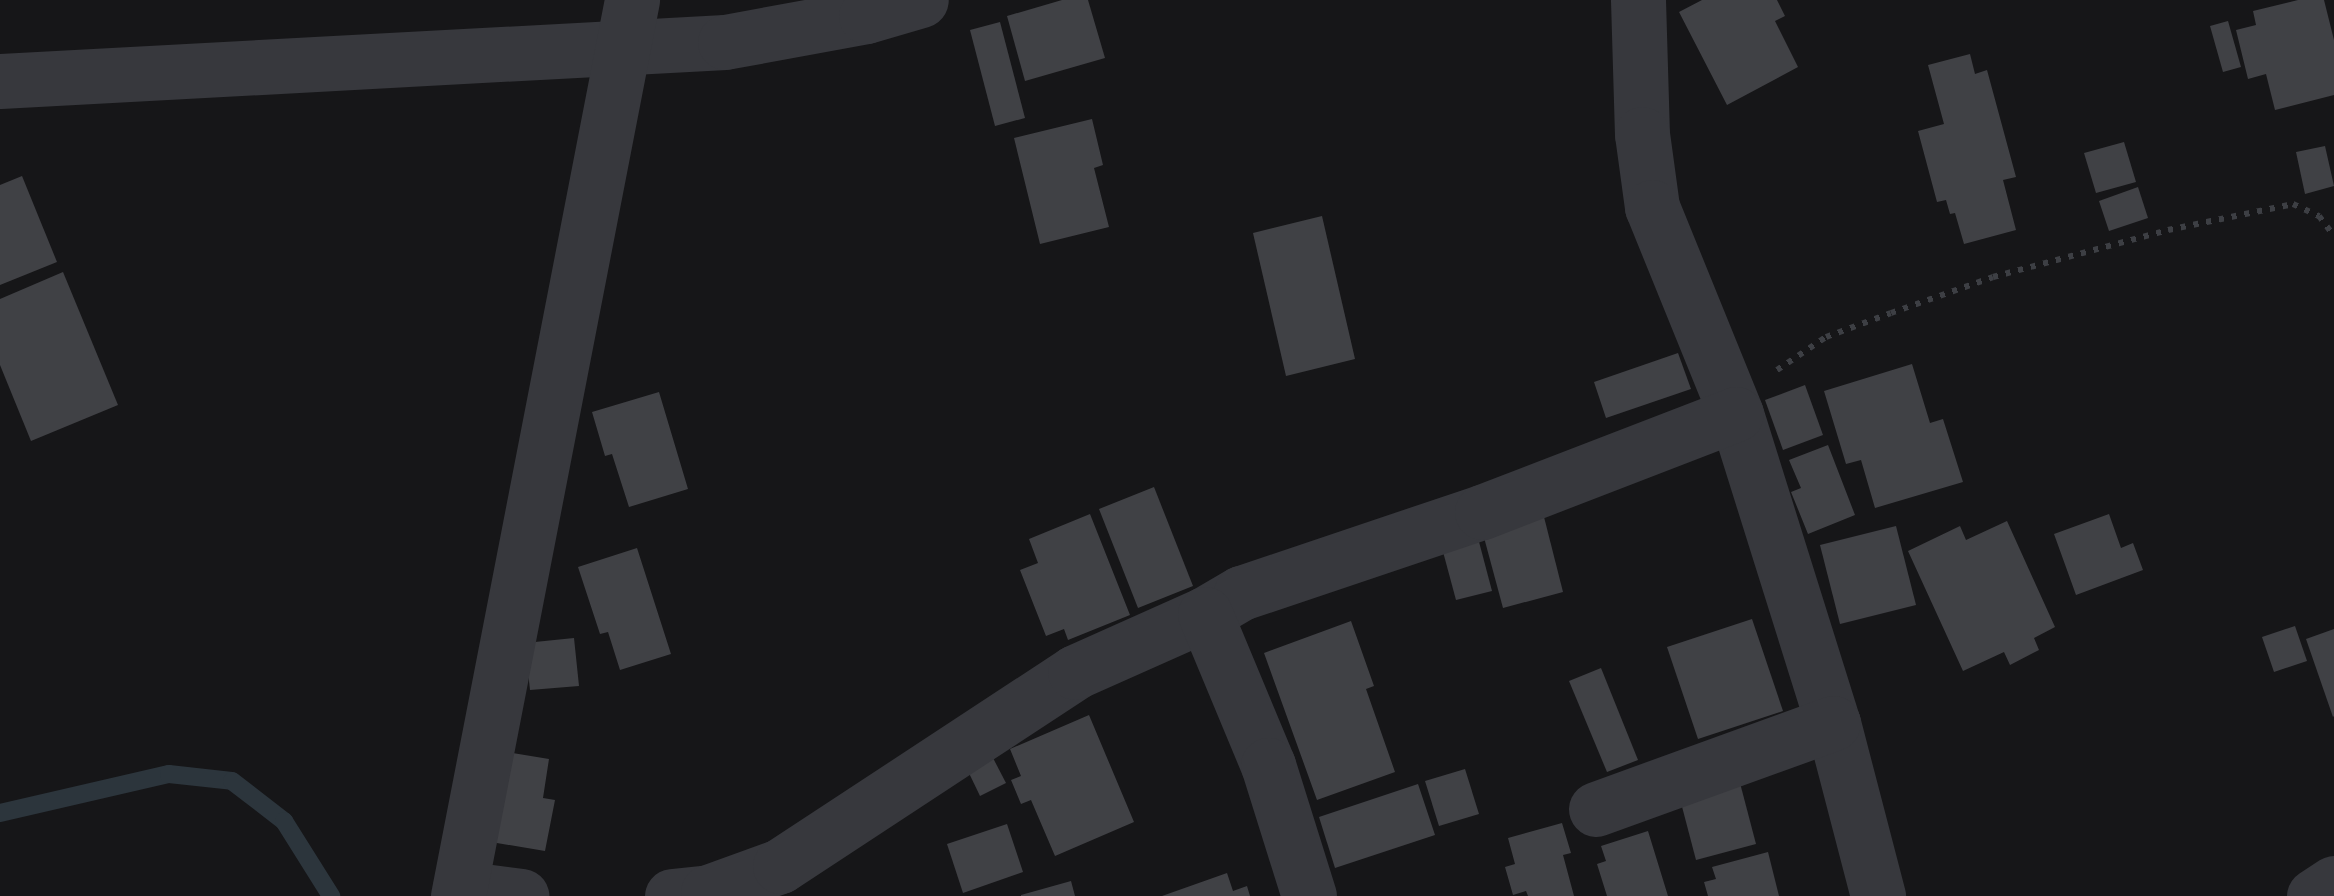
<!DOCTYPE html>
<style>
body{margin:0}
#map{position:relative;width:2334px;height:896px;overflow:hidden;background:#161618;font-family:Arial,sans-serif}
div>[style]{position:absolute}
.stream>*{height:18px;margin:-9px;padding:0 9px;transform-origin:9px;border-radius:9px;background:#2c353c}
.building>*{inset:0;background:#404145}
.path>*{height:6px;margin-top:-3px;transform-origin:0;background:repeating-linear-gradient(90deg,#3d3f44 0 5px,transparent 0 13px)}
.minor>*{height:55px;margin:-27.5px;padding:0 27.5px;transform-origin:27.5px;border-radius:27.5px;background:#37383d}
span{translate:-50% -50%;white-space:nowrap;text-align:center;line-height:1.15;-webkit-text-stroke:10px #111113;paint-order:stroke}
</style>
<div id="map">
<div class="stream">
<i style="left:0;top:813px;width:173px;rotate:-13deg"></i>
<i style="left:169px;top:774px;width:63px;rotate:6.3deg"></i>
<i style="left:232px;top:781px;width:66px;rotate:37.6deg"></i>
<i style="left:284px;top:821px;width:89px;rotate:57.9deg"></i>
</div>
<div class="building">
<i style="clip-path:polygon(1062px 0,1088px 0,1105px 58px,1025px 81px,1007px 16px)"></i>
<i style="clip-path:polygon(1702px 0,1777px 0,1785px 16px,1775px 21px,1798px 67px,1727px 105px,1679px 12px)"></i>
<i style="clip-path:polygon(2298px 0,2324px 0,2334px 40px,2334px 95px,2275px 110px,2266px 74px,2248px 79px,2236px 30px,2256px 25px,2253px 11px)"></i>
<i style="clip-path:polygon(2228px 21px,2241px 67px,2223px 72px,2210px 26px)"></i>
<i style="clip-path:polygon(1000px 22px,1025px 118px,995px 126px,970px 30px)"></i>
<i style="clip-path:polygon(1970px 54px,1975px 74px,1987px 70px,2016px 177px,2003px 180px,2016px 230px,1964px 244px,1955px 213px,1950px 214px,1946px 200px,1937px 202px,1918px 131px,1944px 124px,1928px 65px)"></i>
<i style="clip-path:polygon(1092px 119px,1103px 165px,1094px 168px,1109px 227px,1040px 244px,1014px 138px)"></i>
<i style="clip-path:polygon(2124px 142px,2136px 182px,2096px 193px,2084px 153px)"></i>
<i style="clip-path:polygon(2325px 146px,2334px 186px,2305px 194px,2296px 152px)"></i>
<i style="clip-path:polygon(22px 176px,57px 262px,0 285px,0 185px)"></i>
<i style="clip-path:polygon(2138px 187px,2148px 218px,2109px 231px,2099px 201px)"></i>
<i style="clip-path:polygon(1322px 216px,1355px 359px,1286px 376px,1253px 233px)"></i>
<i style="clip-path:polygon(63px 272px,118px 405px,31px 441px,0 365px,0 299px)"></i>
<i style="clip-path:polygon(1678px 353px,1691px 389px,1606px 418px,1594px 382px)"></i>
<i style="clip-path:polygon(1912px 364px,1930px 423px,1943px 419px,1963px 482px,1875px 508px,1861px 460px,1846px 464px,1824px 391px)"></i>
<i style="clip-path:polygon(1805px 385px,1823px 435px,1783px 450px,1765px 400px)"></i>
<i style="clip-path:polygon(659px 392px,688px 489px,629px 507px,612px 454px,605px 456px,592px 412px)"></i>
<i style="clip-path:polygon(1828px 445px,1855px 515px,1808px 534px,1791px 492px,1801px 488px,1789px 460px)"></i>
<i style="clip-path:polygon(1154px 487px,1193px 586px,1138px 608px,1099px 509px)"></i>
<i style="clip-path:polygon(1543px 513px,1563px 592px,1503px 608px,1482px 530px)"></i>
<i style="clip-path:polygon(1090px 514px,1130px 615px,1068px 640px,1064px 629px,1046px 636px,1020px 570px,1038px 563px,1029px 539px)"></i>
<i style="clip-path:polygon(2109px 514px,2121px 548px,2133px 543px,2143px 570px,2076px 595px,2054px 534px)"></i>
<i style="clip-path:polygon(2007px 521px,2055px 627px,2034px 638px,2039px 650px,2010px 665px,2004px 652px,1963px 671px,1908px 551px,1960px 526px,1966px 540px)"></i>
<i style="clip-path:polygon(1896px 526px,1916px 605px,1840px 624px,1820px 545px)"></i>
<i style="clip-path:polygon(1478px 538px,1492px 591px,1456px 600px,1442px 548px)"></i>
<i style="clip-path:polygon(637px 548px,671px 654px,620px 670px,608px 632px,600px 634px,578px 567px)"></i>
<i style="clip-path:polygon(1752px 619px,1783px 711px,1698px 739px,1667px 647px)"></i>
<i style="clip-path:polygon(1351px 621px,1374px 686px,1366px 689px,1395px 772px,1317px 800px,1264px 653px)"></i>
<i style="clip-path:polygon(2295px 626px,2307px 661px,2274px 672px,2262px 637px)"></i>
<i style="clip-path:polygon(2334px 629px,2334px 716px,2333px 717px,2306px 639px)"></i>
<i style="clip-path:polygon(574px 638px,579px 686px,530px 690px,525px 643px)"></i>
<i style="clip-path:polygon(1601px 668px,1638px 760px,1607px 772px,1569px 681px)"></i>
<i style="clip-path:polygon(1089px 715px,1134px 822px,1055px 856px,1031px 800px,1021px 804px,1011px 780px,1021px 776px,1010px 749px)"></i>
<i style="clip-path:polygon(507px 752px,549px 759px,543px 798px,555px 800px,545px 851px,491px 842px)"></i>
<i style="clip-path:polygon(993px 758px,1006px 783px,980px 796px,968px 771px)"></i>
<i style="clip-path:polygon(1465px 769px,1479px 814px,1439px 826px,1425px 781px)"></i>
<i style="clip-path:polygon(1740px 783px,1756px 844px,1696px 860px,1680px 799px)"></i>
<i style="clip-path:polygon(1418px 784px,1435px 835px,1335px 868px,1319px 817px)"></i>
<i style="clip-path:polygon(1562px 823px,1571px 853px,1563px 855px,1574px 896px,1528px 896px,1526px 891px,1513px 895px,1505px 867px,1515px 864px,1508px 838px)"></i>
<i style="clip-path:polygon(1007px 824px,1023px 872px,963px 893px,947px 844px)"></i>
<i style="clip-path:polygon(1648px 831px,1668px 896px,1607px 896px,1597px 864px,1606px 861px,1601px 846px)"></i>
<i style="clip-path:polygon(1768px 852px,1779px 896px,1708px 896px,1704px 882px,1716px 879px,1712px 867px)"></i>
<i style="clip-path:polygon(1227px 873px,1233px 891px,1247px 886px,1250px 896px,1162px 896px)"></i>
<i style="clip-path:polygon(1071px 881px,1075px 896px,1021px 896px,1021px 895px)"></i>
</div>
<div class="path">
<i style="left:1777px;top:370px;width:59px;rotate:-34deg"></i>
<i style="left:1826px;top:337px;width:69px;rotate:-20.3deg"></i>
<i style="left:1891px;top:313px;width:108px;rotate:-19.4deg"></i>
<i style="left:1993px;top:277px;width:181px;rotate:-15deg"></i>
<i style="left:2168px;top:230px;width:128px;rotate:-11.7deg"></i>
<i style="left:2293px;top:204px;width:29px;rotate:25deg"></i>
<i style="left:2319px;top:216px;width:25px;rotate:53deg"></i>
</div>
<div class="minor">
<i style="left:1638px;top:0;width:134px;rotate:88.3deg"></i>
<i style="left:1642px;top:134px;width:74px;rotate:82.2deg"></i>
<i style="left:1652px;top:207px;width:223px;rotate:67.9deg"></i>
<i style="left:1736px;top:414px;width:324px;rotate:72.6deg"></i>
<i style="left:1833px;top:723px;width:179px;rotate:75.4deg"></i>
<i style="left:0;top:81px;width:726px;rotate:-3.08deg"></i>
<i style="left:725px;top:42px;width:143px;rotate:-10.4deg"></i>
<i style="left:866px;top:16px;width:57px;rotate:-16.2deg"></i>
<i style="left:1205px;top:614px;width:42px;rotate:-30.3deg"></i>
<i style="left:1241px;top:593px;width:254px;rotate:-18.6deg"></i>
<i style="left:1482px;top:512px;width:272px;rotate:-21.1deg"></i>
<i style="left:1596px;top:809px;width:252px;rotate:-19.9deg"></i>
<i style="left:460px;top:888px;width:62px;rotate:7.5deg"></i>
<i style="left:458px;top:896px;width:913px;rotate:-79.01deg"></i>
<i style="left:672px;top:896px;width:36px;rotate:-6deg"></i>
<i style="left:708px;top:892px;width:77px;rotate:-19.9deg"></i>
<i style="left:780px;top:866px;width:353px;rotate:-33.3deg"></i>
<i style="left:1075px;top:672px;width:142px;rotate:-24deg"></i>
<i style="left:1205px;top:614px;width:164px;rotate:67.4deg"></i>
<i style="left:1268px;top:765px;width:137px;rotate:72.6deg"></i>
<i style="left:2314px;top:896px;width:24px;rotate:-33deg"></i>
</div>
</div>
